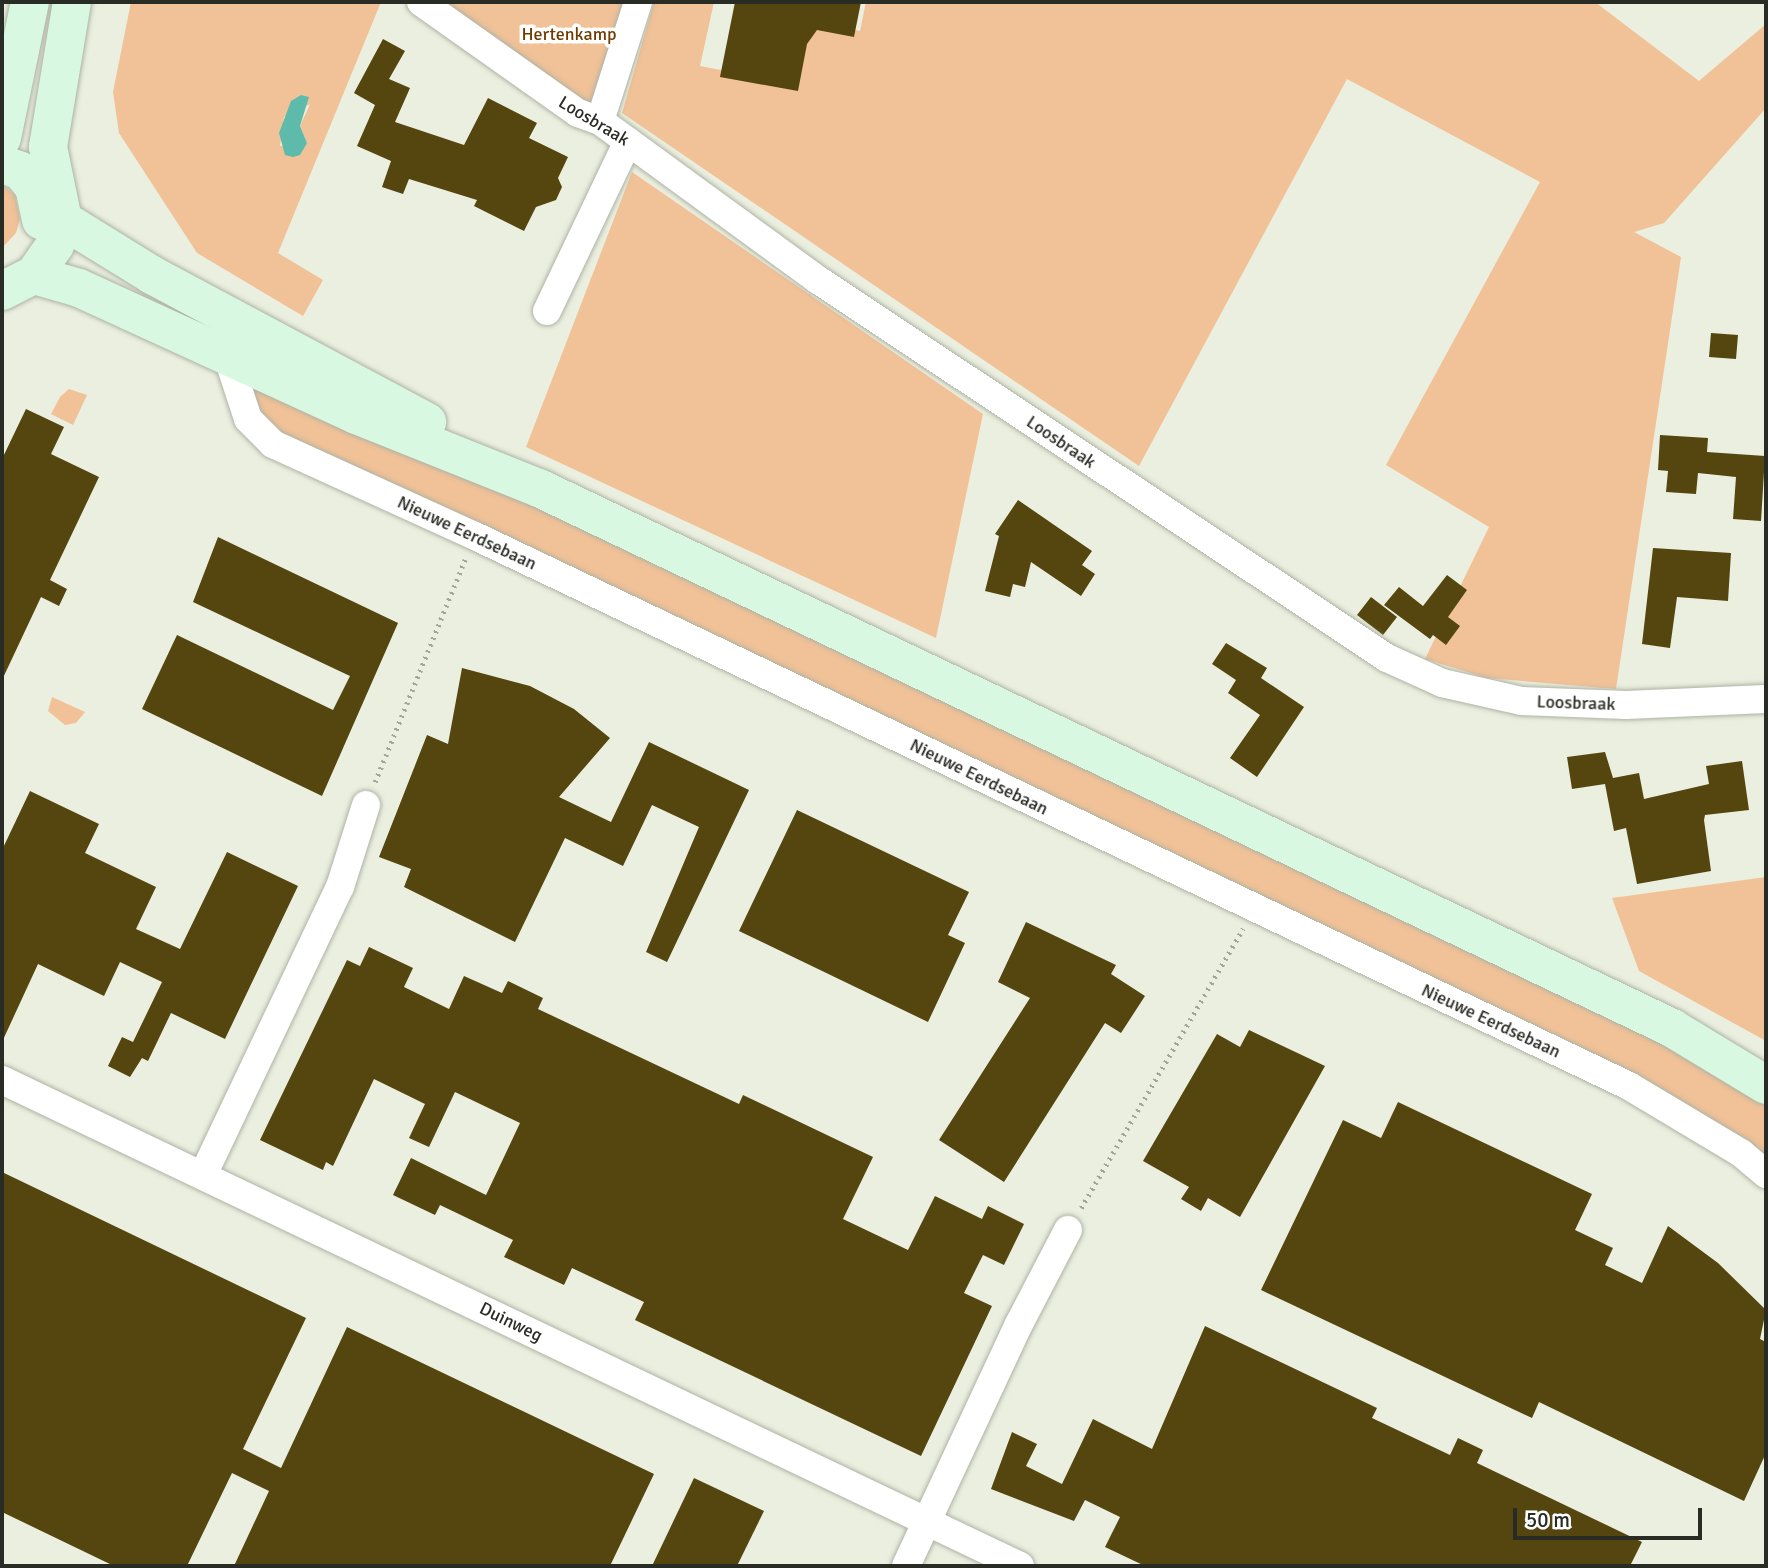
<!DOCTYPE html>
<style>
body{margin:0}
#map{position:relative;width:1768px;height:1568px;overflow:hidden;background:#eaefdf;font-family:Signika,sans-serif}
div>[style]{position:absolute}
.green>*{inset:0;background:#f1c197}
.water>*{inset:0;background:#5ebbac}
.building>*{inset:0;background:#55450e}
.path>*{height:4.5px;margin-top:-2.25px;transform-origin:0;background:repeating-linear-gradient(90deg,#a2a599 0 2px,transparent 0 7px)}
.roads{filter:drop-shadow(0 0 2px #aeb3a4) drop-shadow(0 0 2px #aeb3a4)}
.street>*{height:28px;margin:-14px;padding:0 14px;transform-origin:14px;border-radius:14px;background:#fff}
.secondary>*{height:38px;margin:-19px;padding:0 19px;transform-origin:19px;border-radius:19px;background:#d8f8e1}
span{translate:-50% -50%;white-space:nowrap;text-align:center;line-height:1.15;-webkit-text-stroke:7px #fff;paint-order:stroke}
.park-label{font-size:18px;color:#703d00}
.street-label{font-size:18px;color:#292b25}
.frame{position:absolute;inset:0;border:4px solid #292b25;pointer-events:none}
.scale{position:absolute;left:1513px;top:1508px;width:189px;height:32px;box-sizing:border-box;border:4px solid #292b25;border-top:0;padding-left:9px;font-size:21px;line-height:24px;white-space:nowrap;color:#292b25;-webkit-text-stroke:5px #fff;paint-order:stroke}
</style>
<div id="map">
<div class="green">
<i style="clip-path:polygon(evenodd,131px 2px,381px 2px,278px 253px,323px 280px,303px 316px,197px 253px,119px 133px,113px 92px,131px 2px,310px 104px,300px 126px,307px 143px,280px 146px,284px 117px,310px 104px)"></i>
<i style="clip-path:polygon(442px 2px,630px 2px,591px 107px)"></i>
<i style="clip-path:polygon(654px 2px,714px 2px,700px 66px,788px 83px,801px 18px,860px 31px,866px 2px,1595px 2px,1699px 81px,1766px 24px,1766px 108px,1664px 223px,1634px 232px,1681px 257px,1616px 689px,1487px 678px,1425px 659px,1489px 527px,1386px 465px,1540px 182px,1347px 79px,1139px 466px,622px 113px)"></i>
<i style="clip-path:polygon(632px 172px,983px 414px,936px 638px,526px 447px)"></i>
<i style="clip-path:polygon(2px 184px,15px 195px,20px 219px,16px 233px,2px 248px)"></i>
<i style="clip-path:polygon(247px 373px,450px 463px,1717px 1070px,1766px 1104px,1766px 1158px,1735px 1133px,1614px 1065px,285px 435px,260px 415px)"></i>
<i style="clip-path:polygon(69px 389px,87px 395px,73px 425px,51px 414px,60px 397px)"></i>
<i style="clip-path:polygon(52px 697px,85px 712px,76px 723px,65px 725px,48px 711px)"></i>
<i style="clip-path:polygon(1766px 877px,1766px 1041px,1639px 971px,1612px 898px)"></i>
</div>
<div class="water">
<i style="clip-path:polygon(301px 95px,309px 97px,300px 126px,307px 143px,300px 155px,293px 157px,285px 155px,279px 133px,291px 101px)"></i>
</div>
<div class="building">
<i style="clip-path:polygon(735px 2px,861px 2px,854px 37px,817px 30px,807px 44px,798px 91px,720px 77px)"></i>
<i style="clip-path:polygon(383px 39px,405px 51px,389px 79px,410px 88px,395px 122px,464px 145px,488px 98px,537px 123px,529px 138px,568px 157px,558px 178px,562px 187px,556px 200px,536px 207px,524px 231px,474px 206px,477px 200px,409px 179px,403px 194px,382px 187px,391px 161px,357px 146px,375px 105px,354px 93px)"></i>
<i style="clip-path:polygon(1711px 333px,1738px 335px,1736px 359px,1709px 357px)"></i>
<i style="clip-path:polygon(26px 409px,64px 427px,51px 454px,99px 477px,50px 580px,67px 589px,59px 606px,41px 597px,2px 680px,2px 459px)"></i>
<i style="clip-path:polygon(1660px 435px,1708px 438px,1707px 452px,1765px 456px,1761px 521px,1733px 519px,1736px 477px,1698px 473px,1696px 494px,1666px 492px,1668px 471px,1658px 470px)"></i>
<i style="clip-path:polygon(1018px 500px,1092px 551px,1082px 565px,1095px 574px,1081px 596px,1031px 562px,1025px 587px,1013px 584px,1010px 597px,985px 591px,999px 536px,995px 534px)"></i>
<i style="clip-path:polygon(218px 537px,398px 623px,322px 796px,142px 709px,177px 635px,333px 710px,350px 676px,193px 602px)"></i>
<i style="clip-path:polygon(1653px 548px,1731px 553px,1728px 601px,1677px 597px,1670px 648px,1642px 644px)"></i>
<i style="clip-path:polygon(1447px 575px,1467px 590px,1448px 617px,1460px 626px,1446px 645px,1433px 635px,1430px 639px,1384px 605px,1399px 587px,1423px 606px)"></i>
<i style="clip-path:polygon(1371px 597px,1397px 617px,1383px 635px,1357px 615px)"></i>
<i style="clip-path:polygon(1226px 643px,1267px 668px,1261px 678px,1304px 707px,1257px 777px,1230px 758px,1260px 715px,1228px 693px,1236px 680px,1212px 664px)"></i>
<i style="clip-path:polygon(462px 668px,530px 686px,574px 709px,610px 738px,559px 797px,611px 822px,649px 742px,749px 790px,667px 962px,646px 952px,699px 827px,652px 805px,623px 866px,565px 838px,515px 942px,404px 887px,411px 869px,379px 857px,427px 735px,448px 744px)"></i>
<i style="clip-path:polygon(1605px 752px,1613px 778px,1639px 773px,1644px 799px,1709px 784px,1706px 766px,1742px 761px,1749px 810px,1705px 815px,1704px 820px,1711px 871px,1637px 884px,1626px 828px,1614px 831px,1605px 784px,1572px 789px,1567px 757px)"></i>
<i style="clip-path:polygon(30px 791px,99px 824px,85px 853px,156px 887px,136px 929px,180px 949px,227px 852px,298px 886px,225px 1039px,171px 1013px,148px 1061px,142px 1058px,130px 1077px,108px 1066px,122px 1037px,133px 1042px,162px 982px,120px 962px,104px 996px,38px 964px,2px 1042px,2px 850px)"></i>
<i style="clip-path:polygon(797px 810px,969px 892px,948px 935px,965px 943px,928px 1022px,739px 931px)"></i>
<i style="clip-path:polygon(1026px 922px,1116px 965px,1111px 974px,1145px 996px,1121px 1033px,1105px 1023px,1004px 1182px,939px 1140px,1030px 998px,998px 982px)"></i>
<i style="clip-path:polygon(369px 947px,413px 968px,404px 987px,449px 1009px,464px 976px,502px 993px,508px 981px,543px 998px,538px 1009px,739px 1104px,743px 1095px,873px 1157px,843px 1219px,908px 1250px,935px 1196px,982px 1219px,988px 1206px,1024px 1224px,1004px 1265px,983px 1255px,964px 1293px,992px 1306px,921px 1456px,635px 1320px,644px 1302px,572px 1268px,564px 1285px,504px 1257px,513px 1240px,440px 1205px,435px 1215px,393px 1195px,411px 1158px,486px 1195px,520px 1123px,455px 1092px,429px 1147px,409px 1138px,425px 1104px,374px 1079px,333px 1166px,326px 1162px,323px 1170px,260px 1140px,347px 960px,360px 966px)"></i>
<i style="clip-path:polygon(1249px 1030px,1325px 1066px,1240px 1217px,1208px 1198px,1201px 1211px,1181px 1199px,1189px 1187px,1143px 1161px,1217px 1034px,1240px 1047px)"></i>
<i style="clip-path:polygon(1398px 1102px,1592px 1194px,1575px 1230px,1613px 1248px,1605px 1265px,1642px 1283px,1668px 1226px,1718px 1263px,1766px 1310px,1760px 1339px,1766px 1342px,1766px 1453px,1744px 1501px,1539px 1402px,1532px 1418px,1261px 1290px,1343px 1120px,1381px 1138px)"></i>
<i style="clip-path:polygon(2px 1172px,306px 1318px,243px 1449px,281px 1468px,347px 1327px,654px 1474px,610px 1566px,234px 1566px,269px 1491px,232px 1473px,187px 1566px,114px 1566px,2px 1512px)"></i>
<i style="clip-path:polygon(1205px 1326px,1377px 1408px,1372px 1418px,1450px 1455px,1458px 1438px,1483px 1450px,1477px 1463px,1642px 1542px,1630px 1566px,1145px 1566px,1105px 1547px,1120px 1517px,1085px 1500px,1074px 1521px,991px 1489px,1012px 1432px,1037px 1444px,1026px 1466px,1062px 1484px,1093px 1419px,1152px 1449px)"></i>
<i style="clip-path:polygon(694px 1478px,764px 1511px,737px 1566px,652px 1566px)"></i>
</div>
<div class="path">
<i style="left:375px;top:782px;width:240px;rotate:-68deg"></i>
<i style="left:1081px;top:1208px;width:323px;rotate:-59.9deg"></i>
</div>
<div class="roads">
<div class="street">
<i style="left:421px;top:2px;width:192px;rotate:35.3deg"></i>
<i style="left:578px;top:113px;width:23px;rotate:20deg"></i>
<i style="left:600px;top:121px;width:270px;rotate:36.1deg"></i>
<i style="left:818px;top:280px;width:683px;rotate:33.6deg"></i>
<i style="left:1387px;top:658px;width:60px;rotate:24.4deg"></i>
<i style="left:1442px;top:683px;width:81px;rotate:12.8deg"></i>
<i style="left:1521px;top:701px;width:105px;rotate:2.2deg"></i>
<i style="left:1626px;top:705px;width:140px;rotate:-2.5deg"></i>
<i style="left:600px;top:121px;width:125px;rotate:-72.3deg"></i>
<i style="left:547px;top:311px;width:188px;rotate:-64.5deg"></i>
<i style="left:227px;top:355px;width:67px;rotate:71.8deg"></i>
<i style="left:248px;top:419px;width:35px;rotate:45deg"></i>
<i style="left:273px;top:444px;width:222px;rotate:24.5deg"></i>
<i style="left:475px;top:536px;width:1278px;rotate:25.48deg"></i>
<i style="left:1629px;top:1086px;width:131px;rotate:30.9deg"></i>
<i style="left:1741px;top:1153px;width:33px;rotate:40deg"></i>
<i style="left:2px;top:1080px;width:1128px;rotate:25.52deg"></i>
<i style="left:203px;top:1175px;width:319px;rotate:-64.6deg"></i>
<i style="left:340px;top:887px;width:86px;rotate:-72.4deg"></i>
<i style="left:906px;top:1566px;width:267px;rotate:-65deg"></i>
<i style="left:1019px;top:1324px;width:106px;rotate:-62.5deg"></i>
</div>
<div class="secondary">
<i style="left:2px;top:138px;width:139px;rotate:-78.4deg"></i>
<i style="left:2px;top:164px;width:20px;rotate:20deg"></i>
<i style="left:21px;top:171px;width:21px;rotate:51deg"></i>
<i style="left:34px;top:187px;width:34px;rotate:78deg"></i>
<i style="left:63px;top:220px;width:105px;rotate:31.7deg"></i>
<i style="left:152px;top:275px;width:312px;rotate:28.1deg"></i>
<i style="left:34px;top:275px;width:47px;rotate:16.1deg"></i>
<i style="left:79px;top:288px;width:305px;rotate:24.6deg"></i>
<i style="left:356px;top:415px;width:199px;rotate:21.8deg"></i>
<i style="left:541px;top:489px;width:1253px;rotate:25.48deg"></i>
<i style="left:1672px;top:1028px;width:110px;rotate:31.2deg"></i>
<i style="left:2px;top:291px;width:36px;rotate:-27deg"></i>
<i style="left:34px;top:275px;width:37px;rotate:-55deg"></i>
<i style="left:55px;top:245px;width:26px;rotate:-72deg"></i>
<i style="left:63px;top:220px;width:75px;rotate:-101.6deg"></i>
<i style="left:48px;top:147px;width:147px;rotate:-80.6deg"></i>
</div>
</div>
<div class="park-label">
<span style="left:569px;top:34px">Hertenkamp</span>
</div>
<div class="street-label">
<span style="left:594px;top:121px;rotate:31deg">Loosbraak</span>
<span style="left:1061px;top:442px;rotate:34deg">Loosbraak</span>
<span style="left:467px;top:533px;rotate:25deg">Nieuwe Eerdsebaan</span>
<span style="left:1576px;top:703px;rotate:2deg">Loosbraak</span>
<span style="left:979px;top:777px;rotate:26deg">Nieuwe Eerdsebaan</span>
<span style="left:1491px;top:1021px;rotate:25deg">Nieuwe Eerdsebaan</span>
<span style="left:511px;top:1322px;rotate:26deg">Duinweg</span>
</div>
<div class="frame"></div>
<div class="scale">50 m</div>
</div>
